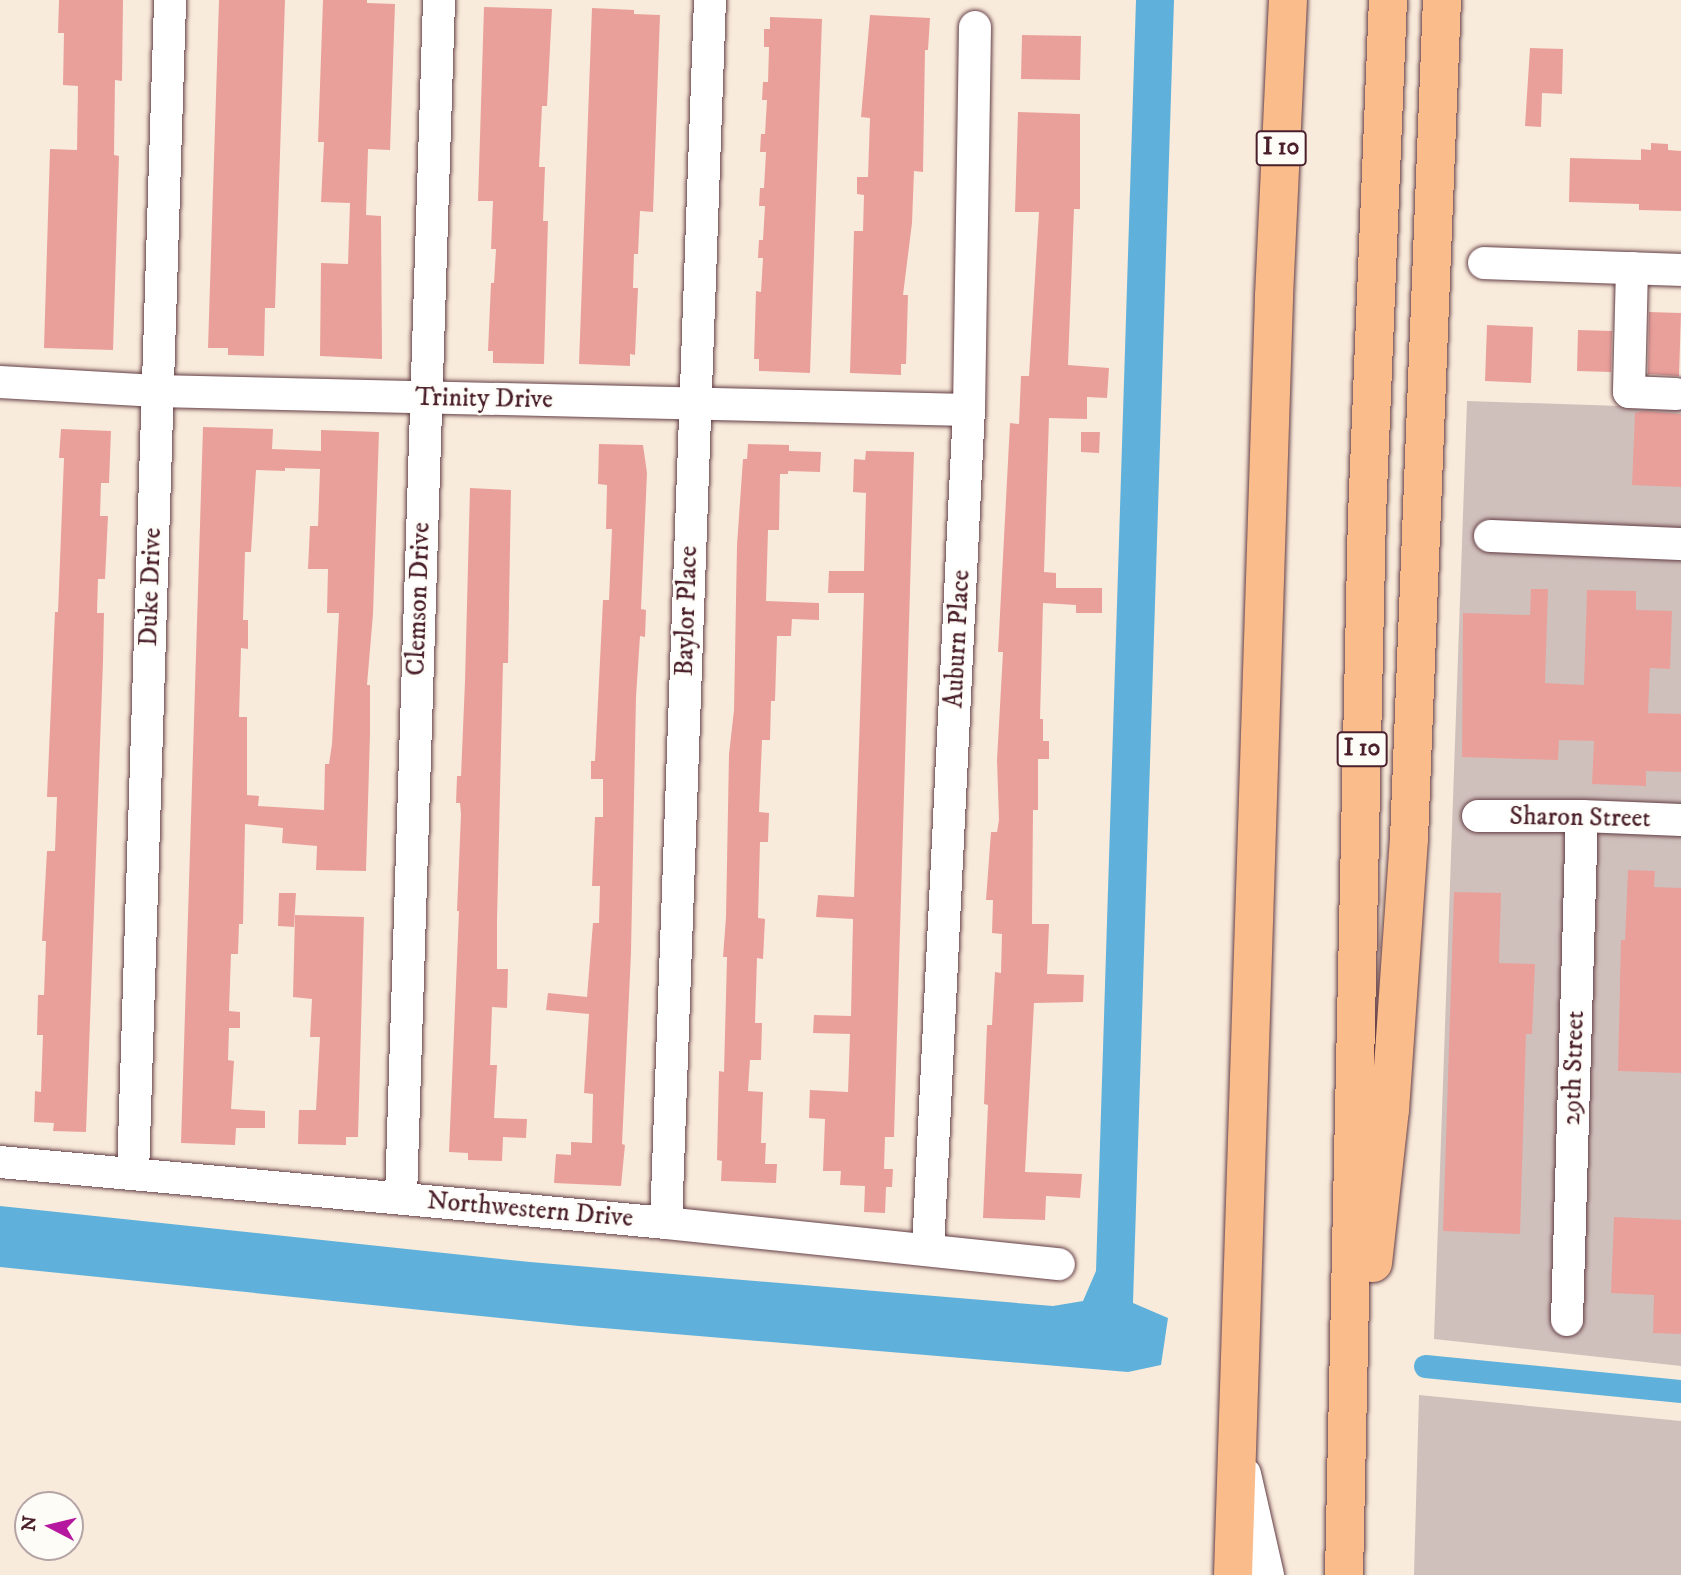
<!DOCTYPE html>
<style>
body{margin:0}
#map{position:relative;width:1681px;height:1575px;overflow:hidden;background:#f9ebdb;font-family:"IM FELL DW Pica",serif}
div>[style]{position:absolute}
.industrial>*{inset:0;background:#d0c0bc}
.water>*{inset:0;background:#5fb1db}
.canal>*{height:23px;margin:-11.5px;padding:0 11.5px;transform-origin:11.5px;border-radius:11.5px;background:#5fb1db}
.building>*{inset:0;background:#e9a09b}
.roads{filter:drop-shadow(0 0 2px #643e45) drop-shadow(0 0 2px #643e45)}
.minor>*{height:32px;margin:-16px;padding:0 16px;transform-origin:16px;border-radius:16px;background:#fff}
.highway>*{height:38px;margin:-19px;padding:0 19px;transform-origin:19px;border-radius:19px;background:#fabc8b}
span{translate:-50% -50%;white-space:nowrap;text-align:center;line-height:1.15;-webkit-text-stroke:5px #fdfcf7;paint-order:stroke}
.shield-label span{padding:2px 5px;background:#fdfcf7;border:2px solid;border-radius:5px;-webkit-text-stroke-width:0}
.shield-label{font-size:24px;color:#4a1f2b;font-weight:700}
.street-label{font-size:26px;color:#4a1f2b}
.north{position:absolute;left:14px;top:1491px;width:70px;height:70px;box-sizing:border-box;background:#fdfcf7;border:2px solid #b5a4a5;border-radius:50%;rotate:277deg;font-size:19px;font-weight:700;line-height:28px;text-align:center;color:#4a1f2b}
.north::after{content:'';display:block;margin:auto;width:24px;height:32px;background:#b5179e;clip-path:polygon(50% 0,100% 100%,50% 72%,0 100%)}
</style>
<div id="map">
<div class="industrial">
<i style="clip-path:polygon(1467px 401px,1681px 408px,1681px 1366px,1434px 1339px)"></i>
<i style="clip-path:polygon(1419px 1395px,1681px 1421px,1681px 1575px,1414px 1575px)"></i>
</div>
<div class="water">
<i style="clip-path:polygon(1136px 0,1174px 0,1133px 1303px,1168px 1318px,1161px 1365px,1128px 1372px,579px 1326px,0 1267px,0 1206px,530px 1262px,1053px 1306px,1083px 1301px,1096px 1271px)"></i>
</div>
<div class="canal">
<i style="left:1425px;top:1366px;width:257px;rotate:5.6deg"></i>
</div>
<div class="building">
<i style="clip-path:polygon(59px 0,123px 0,122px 81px,115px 80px,114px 155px,119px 156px,113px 350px,44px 348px,50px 149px,77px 150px,78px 86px,63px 85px,64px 33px,58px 33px)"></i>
<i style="clip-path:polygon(219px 0,285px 0,275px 308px,265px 308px,264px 356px,228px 355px,228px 348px,208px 348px)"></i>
<i style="clip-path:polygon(323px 0,367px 0,367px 3px,395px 4px,390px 150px,368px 149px,366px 215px,381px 216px,382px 359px,320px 356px,321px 263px,348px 264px,350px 203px,321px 202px,324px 142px,318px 142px)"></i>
<i style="clip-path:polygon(484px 7px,552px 9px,547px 106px,542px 106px,539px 167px,545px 167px,543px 221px,548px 221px,544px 364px,493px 363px,493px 351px,488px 351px,491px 283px,494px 283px,496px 249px,491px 249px,493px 201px,478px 201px)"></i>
<i style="clip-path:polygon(592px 8px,634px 10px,634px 14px,660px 15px,653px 212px,640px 211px,638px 254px,634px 254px,633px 288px,638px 288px,635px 355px,630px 354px,630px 366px,579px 364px)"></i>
<i style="clip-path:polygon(870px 15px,930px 18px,928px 50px,925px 50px,923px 172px,914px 171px,912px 223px,903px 295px,908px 295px,906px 364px,901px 364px,901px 375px,850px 373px,854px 231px,863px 231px,864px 195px,857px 194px,857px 177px,868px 177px,870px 118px,861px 117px)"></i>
<i style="clip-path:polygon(770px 17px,822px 19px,810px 373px,759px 371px,759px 359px,754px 359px,756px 291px,761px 292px,763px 258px,758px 258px,759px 240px,763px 240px,765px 206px,759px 206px,760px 188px,764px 188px,766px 152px,760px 152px,761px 134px,765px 134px,767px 100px,762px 100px,763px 82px,768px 82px,769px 47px,764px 47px,764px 29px,770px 29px)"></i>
<i style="clip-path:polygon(1022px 35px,1081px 36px,1080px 80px,1021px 79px)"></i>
<i style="clip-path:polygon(1530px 48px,1563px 49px,1562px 94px,1542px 93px,1541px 127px,1525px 126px)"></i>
<i style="clip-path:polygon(1018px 112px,1080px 114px,1080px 209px,1074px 209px,1068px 365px,1109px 368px,1107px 398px,1087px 397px,1087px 419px,1049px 418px,1044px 572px,1056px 573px,1056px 588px,1102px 588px,1102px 613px,1076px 613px,1076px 605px,1043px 603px,1040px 719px,1043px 719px,1043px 741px,1049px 741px,1049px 759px,1038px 759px,1038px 810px,1033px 810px,1032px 924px,1049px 924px,1047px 974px,1084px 975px,1083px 1002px,1034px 1003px,1025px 1172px,1082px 1174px,1080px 1198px,1046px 1196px,1045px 1220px,983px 1218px,988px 1105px,984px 1104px,987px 1025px,992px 1025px,995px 972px,1001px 973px,1002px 934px,992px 933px,993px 900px,986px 900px,991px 832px,997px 832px,999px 820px,997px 760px,1003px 652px,998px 652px,1010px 423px,1019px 424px,1021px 376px,1029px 376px,1039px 212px,1015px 212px)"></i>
<i style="clip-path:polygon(1651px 143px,1668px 144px,1668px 150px,1681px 151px,1681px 211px,1639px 210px,1639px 204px,1569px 202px,1570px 158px,1641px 160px,1641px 149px,1651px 150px)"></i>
<i style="clip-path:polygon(1649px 312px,1681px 313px,1679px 376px,1648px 374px)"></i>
<i style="clip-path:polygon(1487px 325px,1533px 327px,1531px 383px,1485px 381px)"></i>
<i style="clip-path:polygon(1578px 330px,1612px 331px,1611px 372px,1577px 371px)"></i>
<i style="clip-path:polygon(1644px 411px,1681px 414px,1681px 487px,1632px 485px,1635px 413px)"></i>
<i style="clip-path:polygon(evenodd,203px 427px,273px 429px,272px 449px,321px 451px,321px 430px,379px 432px,373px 614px,367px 685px,370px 685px,370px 734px,366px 871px,316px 870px,317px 846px,282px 843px,283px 828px,245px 824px,243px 924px,239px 924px,238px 954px,231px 954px,229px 1011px,240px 1012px,240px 1028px,229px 1028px,228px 1060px,234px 1061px,231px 1109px,265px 1111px,265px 1128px,236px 1128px,235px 1145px,181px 1143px,203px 427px,285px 468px,320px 469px,318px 526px,310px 526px,308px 569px,328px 569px,327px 613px,339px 613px,332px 744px,329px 764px,325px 764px,324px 810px,258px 806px,259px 796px,247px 795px,247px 717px,239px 717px,241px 648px,248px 649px,248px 620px,243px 620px,245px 552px,251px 552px,256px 470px,285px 471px,285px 468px)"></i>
<i style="clip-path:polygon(61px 429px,111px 431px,109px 483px,101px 483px,100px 516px,108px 516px,105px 579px,98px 579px,97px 613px,104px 613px,103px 661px,86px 1132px,53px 1131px,54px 1123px,34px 1122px,35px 1091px,41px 1092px,43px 1035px,37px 1035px,38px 995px,44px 995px,46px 941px,42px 941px,47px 851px,55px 851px,57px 797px,47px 797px,55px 612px,58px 612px,64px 458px,59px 458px)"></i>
<i style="clip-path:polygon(1081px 432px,1100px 432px,1099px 453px,1081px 452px)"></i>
<i style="clip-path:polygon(599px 444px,643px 445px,647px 473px,641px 609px,646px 610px,645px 637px,640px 636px,636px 697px,631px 953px,622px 1144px,625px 1145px,621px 1186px,554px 1183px,556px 1154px,571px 1155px,571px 1142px,592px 1143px,593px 1094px,584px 1093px,589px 1014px,546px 1010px,548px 993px,587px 997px,593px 923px,599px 923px,600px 886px,592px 886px,595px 817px,603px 817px,603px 779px,591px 779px,591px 761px,595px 761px,603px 600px,609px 600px,612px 529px,606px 529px,607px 485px,598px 484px)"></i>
<i style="clip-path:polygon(748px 444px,789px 445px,789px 451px,821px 452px,820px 472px,788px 471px,788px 474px,780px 474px,779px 530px,768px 530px,766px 601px,819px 603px,819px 620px,792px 619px,791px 636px,777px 636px,775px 701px,771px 701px,770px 740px,762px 740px,759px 812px,769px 813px,768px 842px,760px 842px,758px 918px,765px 919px,763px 959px,757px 958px,755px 1023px,762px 1023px,761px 1060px,750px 1060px,748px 1091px,763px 1092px,761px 1143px,766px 1143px,765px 1164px,777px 1164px,776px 1183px,721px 1181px,722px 1161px,717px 1160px,719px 1071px,724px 1072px,727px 957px,723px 957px,726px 917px,729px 754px,734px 710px,737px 545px,743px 459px,747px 459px)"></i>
<i style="clip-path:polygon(866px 451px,914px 452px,894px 1137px,885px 1137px,884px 1169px,893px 1169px,892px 1187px,886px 1187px,885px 1213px,864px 1212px,865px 1186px,840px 1185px,841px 1171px,823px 1171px,825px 1119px,809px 1118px,810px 1090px,848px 1092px,850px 1034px,813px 1033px,814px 1015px,851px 1016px,853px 919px,816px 917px,818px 895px,854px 897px,864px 593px,828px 593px,829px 571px,864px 571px,866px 493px,853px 492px,854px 459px,865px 460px)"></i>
<i style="clip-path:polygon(470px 488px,511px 490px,508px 663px,503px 663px,497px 921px,497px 969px,508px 969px,507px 1008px,492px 1007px,490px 1065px,497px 1065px,494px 1118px,527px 1119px,526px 1138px,503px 1137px,502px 1161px,468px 1160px,468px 1153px,449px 1152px,459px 911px,457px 911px,461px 814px,460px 803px,456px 803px,457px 776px,461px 776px,465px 681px)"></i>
<i style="clip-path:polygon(1531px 589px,1548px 589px,1545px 683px,1584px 685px,1587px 590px,1636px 591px,1636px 610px,1672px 611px,1670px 669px,1650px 668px,1648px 713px,1681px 714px,1681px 772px,1646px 771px,1646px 786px,1592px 784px,1594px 741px,1559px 740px,1558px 760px,1462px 757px,1463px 613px,1530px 615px)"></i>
<i style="clip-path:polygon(1628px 870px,1655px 871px,1654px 887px,1681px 888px,1681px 1073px,1618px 1071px,1621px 940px,1625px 940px)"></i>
<i style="clip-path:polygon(1454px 892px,1501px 893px,1499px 963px,1535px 964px,1532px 1034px,1526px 1034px,1520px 1234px,1443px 1231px)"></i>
<i style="clip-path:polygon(279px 893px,296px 893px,294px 927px,278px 926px)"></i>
<i style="clip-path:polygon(295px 915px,364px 917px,358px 1137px,346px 1137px,346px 1145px,298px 1144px,299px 1110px,316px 1110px,320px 1037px,310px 1037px,312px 999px,293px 997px)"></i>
<i style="clip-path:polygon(1614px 1217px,1681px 1220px,1681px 1334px,1653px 1333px,1654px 1295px,1611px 1293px)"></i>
</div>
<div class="roads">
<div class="minor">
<i style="left:1484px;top:263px;width:197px;rotate:2deg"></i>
<i style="left:1632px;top:268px;width:124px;rotate:91.4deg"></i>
<i style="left:1629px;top:392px;width:47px;rotate:2.4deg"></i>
<i style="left:0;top:382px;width:157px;rotate:3.3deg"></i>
<i style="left:157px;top:391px;width:812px;rotate:1.34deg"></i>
<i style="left:1490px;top:536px;width:191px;rotate:2.4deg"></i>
<i style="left:1478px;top:816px;width:104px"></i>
<i style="left:1582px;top:816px;width:99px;rotate:2.3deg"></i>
<i style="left:0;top:1162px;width:669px;rotate:5.23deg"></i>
<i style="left:666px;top:1223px;width:395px;rotate:6deg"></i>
<i style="left:133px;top:1174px;width:1175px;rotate:-88.19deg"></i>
<i style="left:401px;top:1197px;width:1198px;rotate:-88.18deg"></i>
<i style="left:666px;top:1223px;width:1224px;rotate:-87.94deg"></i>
<i style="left:928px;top:1250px;width:841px;rotate:-87.21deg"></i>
<i style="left:969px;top:410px;width:383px;rotate:-89.1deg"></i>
<i style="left:1567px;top:1320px;width:504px;rotate:-88.3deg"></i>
<i style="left:1245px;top:1474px;width:104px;rotate:77.2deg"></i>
</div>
<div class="highway">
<i style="left:1373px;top:1263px;width:154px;rotate:-83.7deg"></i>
<i style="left:1390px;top:1110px;width:272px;rotate:-86deg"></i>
<i style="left:1409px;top:839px;width:840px;rotate:-87.75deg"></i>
<i style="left:1233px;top:1575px;width:1280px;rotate:-88.16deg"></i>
<i style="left:1274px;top:296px;width:296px;rotate:-87.3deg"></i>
<i style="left:1344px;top:1575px;width:1059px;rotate:-88.76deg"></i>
<i style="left:1367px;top:516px;width:516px;rotate:-87.67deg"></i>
</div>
</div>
<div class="shield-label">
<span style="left:1281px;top:148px">I 10</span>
<span style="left:1362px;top:749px">I 10</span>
</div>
<div class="street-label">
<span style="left:484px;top:399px;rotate:1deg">Trinity Drive</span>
<span style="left:151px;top:587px;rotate:-88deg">Duke Drive</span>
<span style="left:419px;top:599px;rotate:-88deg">Clemson Drive</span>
<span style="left:687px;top:611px;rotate:-88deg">Baylor Place</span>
<span style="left:958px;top:639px;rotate:-87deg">Auburn Place</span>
<span style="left:1580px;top:818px;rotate:1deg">Sharon Street</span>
<span style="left:1574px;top:1068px;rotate:-88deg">29th Street</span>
<span style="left:530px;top:1210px;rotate:5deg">Northwestern Drive</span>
</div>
<div class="north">N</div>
</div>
